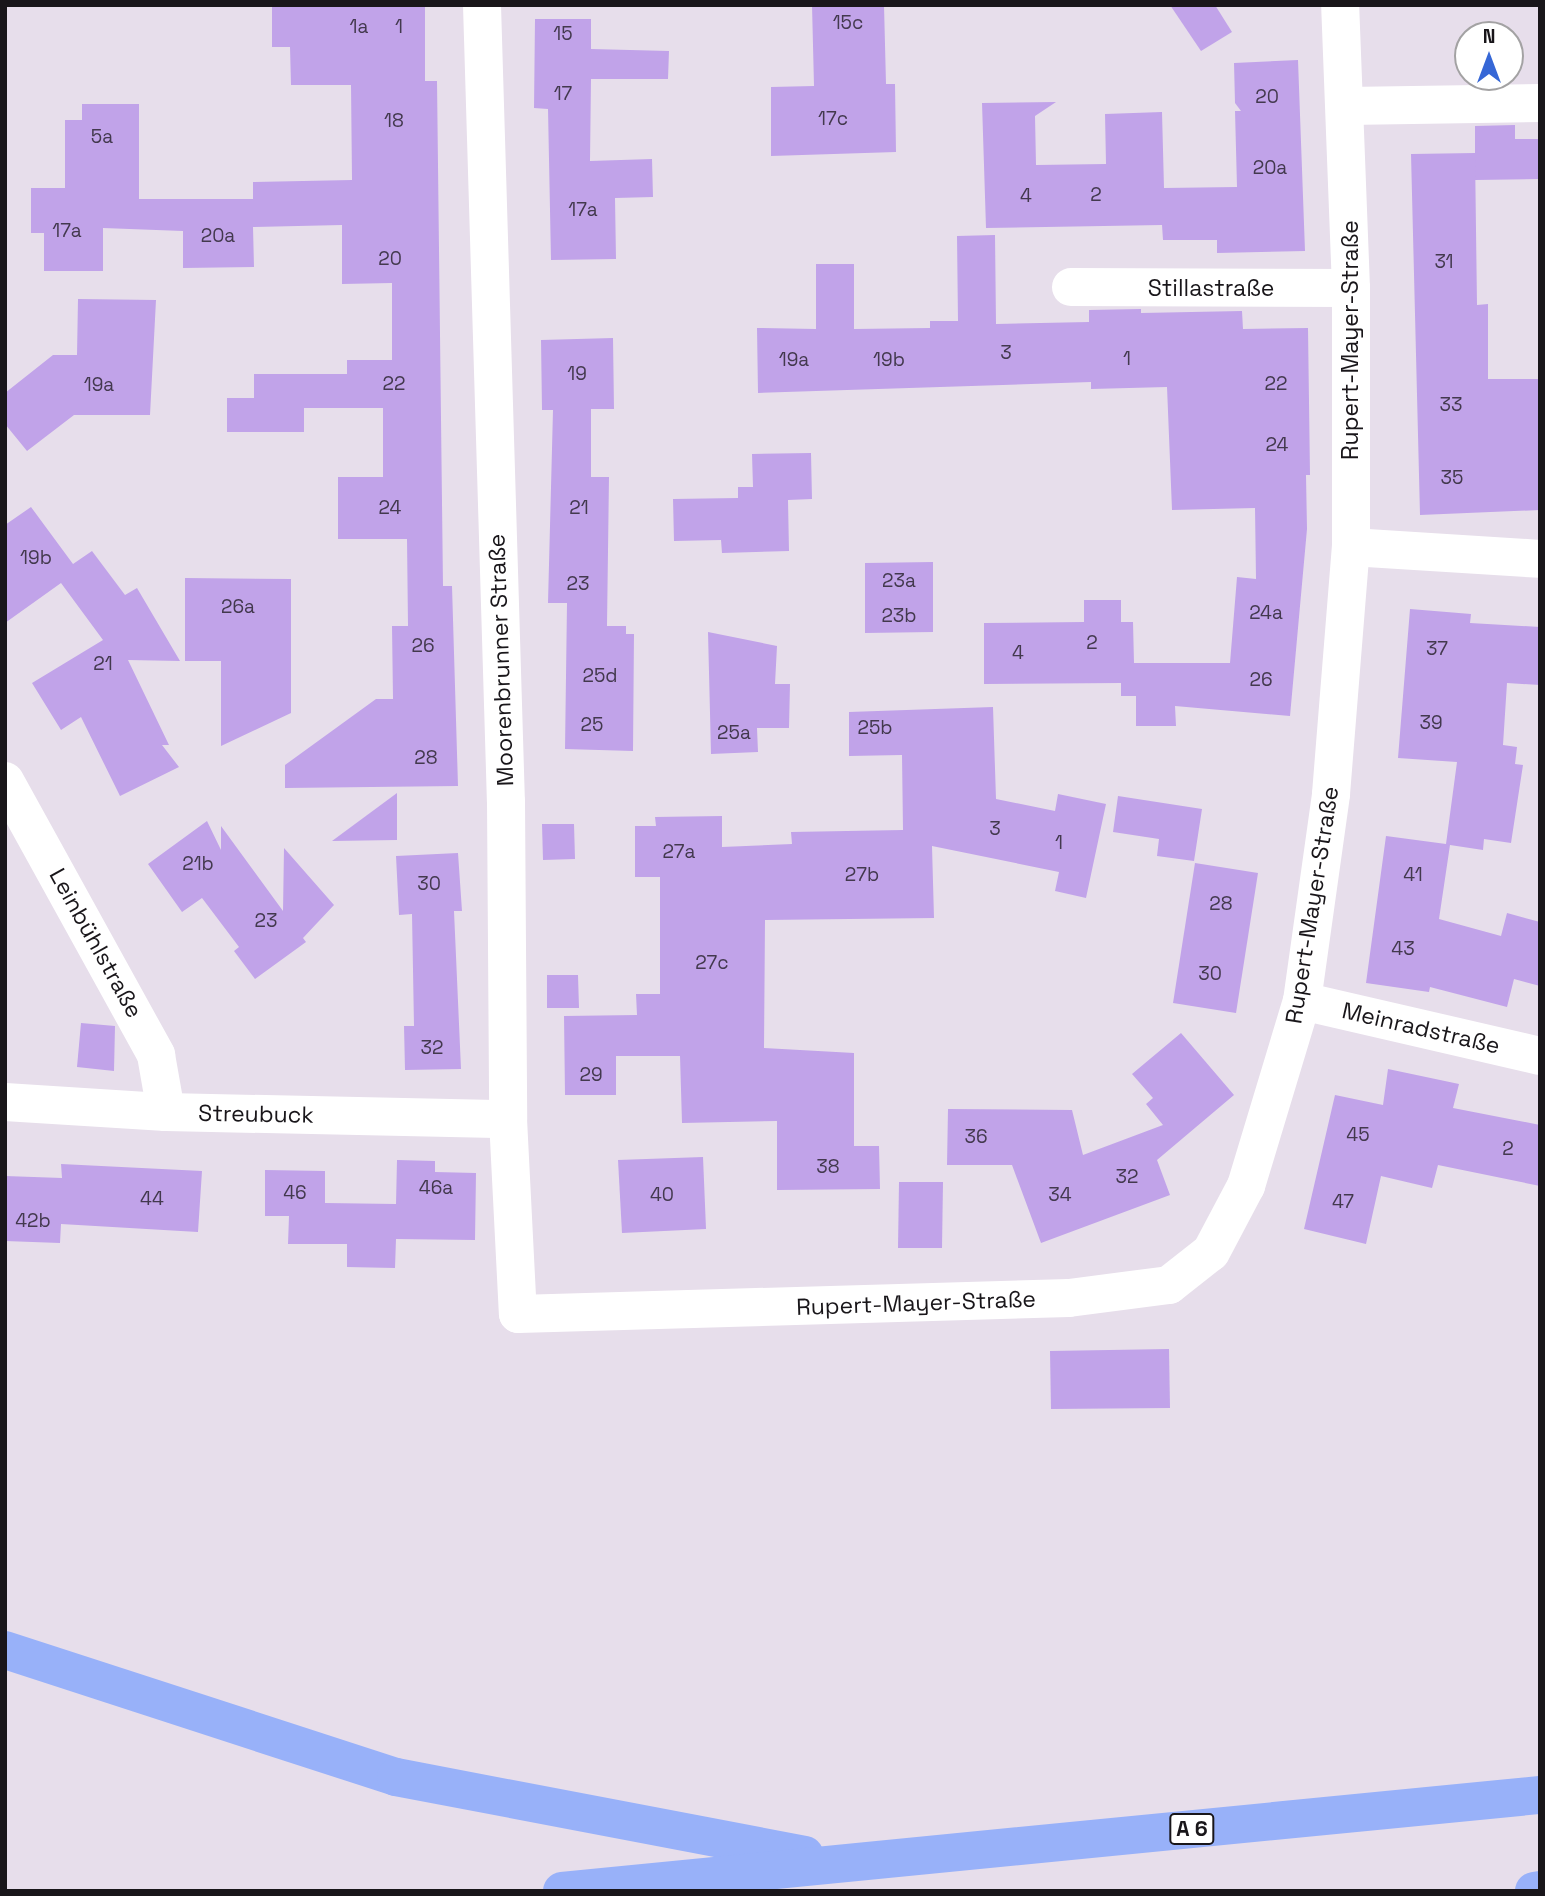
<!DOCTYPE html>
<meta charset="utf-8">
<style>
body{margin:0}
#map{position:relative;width:1545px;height:1896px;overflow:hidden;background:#e7deeb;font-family:"Space Grotesk",sans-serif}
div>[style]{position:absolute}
.building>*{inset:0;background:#c1a3e9}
.street>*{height:38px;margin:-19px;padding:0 19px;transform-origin:19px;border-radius:19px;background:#fff}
.highway>*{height:38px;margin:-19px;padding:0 19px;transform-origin:19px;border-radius:19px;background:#98b1f9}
span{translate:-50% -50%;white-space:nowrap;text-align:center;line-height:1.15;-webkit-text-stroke:6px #fff;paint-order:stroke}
.number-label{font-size:19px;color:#43394e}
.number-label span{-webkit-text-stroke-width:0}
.shield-label span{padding:2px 5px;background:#fff;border:2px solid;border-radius:5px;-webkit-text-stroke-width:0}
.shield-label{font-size:21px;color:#19161a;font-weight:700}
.street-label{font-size:23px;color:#19161a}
.frame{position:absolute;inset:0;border:7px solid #19161a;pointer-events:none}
.north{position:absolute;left:1454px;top:21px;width:70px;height:70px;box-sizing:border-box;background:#fff;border:2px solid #a3a2a3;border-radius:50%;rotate:0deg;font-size:19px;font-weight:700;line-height:28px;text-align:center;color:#19161a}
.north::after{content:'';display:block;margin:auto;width:24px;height:32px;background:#3667d6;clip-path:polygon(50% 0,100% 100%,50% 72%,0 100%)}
</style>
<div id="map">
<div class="building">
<i style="clip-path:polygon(272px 5px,425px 5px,425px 81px,437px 81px,443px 586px,452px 586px,458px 786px,285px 788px,285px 765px,376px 699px,393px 699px,392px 626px,408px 626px,407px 539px,338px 539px,338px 477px,383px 477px,383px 408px,304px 408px,304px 432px,227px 432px,227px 398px,254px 398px,254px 374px,347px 374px,347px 360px,392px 360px,392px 283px,342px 284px,342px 225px,253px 227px,254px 267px,183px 268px,183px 231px,103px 228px,103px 271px,44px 271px,44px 233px,31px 233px,31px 188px,65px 188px,65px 120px,82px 120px,82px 104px,139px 104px,139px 199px,253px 199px,253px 206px,253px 182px,352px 180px,351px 85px,291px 85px,290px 47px,272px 47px)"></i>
<i style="clip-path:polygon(812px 5px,884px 5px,886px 84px,895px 84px,896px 152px,771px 156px,771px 87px,814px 86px)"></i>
<i style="clip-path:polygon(1170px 5px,1215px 5px,1232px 32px,1201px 51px)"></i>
<i style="clip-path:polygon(535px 19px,591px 19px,591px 49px,669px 51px,668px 79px,591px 79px,590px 161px,652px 159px,653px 197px,615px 198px,616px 259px,551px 260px,548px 109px,534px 108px)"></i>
<i style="clip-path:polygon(1298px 60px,1305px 251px,1217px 253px,1217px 240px,1163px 240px,1162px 225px,986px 228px,982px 103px,1056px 102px,1035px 116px,1036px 165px,1106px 164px,1105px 114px,1162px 112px,1164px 188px,1237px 187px,1235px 111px,1241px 111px,1235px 103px,1234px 63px)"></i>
<i style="clip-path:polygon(1515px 125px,1515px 139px,1540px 139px,1540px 179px,1475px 180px,1475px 126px)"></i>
<i style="clip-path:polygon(1475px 153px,1477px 305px,1488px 304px,1488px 379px,1540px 379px,1540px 510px,1420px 515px,1411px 154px)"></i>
<i style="clip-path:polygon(995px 235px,996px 324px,1089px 322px,1089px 310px,1141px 309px,1141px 313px,1242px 311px,1243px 329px,1308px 328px,1310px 475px,1306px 475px,1307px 529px,1290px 716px,1175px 706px,1176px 726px,1136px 726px,1136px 696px,1121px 696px,1121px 683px,984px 684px,984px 623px,1084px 622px,1084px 600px,1121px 600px,1121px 622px,1133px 622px,1134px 663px,1230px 663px,1237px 577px,1256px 579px,1255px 508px,1172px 510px,1167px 387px,1091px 389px,1091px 382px,758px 393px,757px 328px,816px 329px,816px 264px,854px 264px,854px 329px,930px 328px,930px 321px,958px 321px,957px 236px)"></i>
<i style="clip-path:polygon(78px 299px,156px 300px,150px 415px,74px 415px,27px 451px,5px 424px,5px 393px,53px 355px,77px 355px)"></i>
<i style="clip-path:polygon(613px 338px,614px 409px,591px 409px,591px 477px,609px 477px,607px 626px,626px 626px,626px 634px,634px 634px,633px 751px,565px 749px,567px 603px,548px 603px,553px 410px,542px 410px,541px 340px)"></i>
<i style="clip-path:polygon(811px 453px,812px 499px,788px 500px,789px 551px,722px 553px,721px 540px,674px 541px,673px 499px,738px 498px,738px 487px,753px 487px,752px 454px)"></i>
<i style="clip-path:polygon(31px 507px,73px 564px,92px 551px,125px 595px,137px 588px,180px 661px,128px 660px,169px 745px,162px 745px,179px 767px,120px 796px,81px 717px,61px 730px,32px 683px,103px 640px,61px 583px,5px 623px,5px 525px)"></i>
<i style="clip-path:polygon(933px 562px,933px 632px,865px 633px,865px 563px)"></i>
<i style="clip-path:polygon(185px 578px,291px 579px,291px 713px,221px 746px,221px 661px,185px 661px)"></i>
<i style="clip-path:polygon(1410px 609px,1471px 614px,1470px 623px,1540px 627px,1540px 685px,1507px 683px,1503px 745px,1517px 747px,1515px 764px,1523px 765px,1511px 843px,1484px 839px,1483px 850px,1450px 845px,1439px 919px,1501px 936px,1507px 913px,1540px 922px,1540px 986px,1514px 979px,1507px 1007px,1430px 987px,1429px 992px,1366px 983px,1386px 836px,1446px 844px,1457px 762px,1398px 758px)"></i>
<i style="clip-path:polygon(708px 632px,777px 646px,775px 684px,790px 684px,789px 728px,757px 728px,758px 752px,711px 754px)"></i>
<i style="clip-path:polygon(993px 707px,996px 799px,1055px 811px,1058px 794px,1106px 804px,1086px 898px,1055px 891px,1059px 872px,932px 846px,934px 918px,765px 920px,764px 1048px,854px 1053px,854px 1146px,879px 1146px,880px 1189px,777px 1190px,777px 1121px,682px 1123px,680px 1056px,616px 1056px,616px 1095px,565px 1095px,564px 1016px,637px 1015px,636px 994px,660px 994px,660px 877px,635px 877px,635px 826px,656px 826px,655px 817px,722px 816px,722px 847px,792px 844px,791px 832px,903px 830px,902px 755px,849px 756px,849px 712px)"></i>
<i style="clip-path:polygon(397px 793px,397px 840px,332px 841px)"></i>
<i style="clip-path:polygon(1118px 796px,1202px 809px,1194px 861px,1157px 856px,1159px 839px,1113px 832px)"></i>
<i style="clip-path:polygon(207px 821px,221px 850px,221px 826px,283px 911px,284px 848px,334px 905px,303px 938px,306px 942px,255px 979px,234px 951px,239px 947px,202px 898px,182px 912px,148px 864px)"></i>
<i style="clip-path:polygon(542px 824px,574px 824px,575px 859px,543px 860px)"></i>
<i style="clip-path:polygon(458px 853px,462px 911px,454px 911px,461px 1069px,405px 1070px,404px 1026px,414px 1026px,412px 914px,399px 915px,396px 856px)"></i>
<i style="clip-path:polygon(1195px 863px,1258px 873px,1236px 1013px,1173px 1003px)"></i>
<i style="clip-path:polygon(547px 975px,578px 975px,579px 1008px,547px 1008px)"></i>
<i style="clip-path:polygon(81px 1023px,115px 1026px,114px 1071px,77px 1067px)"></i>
<i style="clip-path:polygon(1181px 1033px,1234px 1095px,1157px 1160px,1170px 1195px,1041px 1243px,1012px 1165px,947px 1165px,948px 1109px,1072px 1110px,1083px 1155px,1163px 1125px,1146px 1104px,1153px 1098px,1132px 1074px)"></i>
<i style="clip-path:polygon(1388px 1069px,1459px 1084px,1453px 1108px,1540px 1125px,1540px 1186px,1438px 1165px,1432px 1188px,1381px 1176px,1366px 1244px,1304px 1229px,1335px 1095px,1383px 1105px)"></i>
<i style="clip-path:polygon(703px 1157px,706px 1229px,622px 1233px,618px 1160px)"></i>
<i style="clip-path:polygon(397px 1160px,435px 1161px,435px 1172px,476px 1173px,475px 1240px,396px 1239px,395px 1268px,347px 1267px,347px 1244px,288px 1244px,289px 1216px,265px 1216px,265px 1170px,325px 1171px,325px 1203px,396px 1204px)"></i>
<i style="clip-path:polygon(61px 1164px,202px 1171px,198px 1232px,61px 1224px,60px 1243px,5px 1241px,5px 1176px,62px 1178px)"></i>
<i style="clip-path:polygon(899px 1182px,943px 1182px,942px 1248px,898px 1248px)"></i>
<i style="clip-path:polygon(1169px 1349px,1170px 1408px,1051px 1409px,1050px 1351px)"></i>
</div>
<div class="street">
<i style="left:482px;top:5px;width:797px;rotate:88.28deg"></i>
<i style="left:506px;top:802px;width:317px;rotate:89.6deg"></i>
<i style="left:508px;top:1119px;width:195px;rotate:87.1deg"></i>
<i style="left:518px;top:1314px;width:551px;rotate:-1.66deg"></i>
<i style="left:1069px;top:1298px;width:101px;rotate:-7.4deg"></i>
<i style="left:1169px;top:1285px;width:53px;rotate:-38.2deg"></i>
<i style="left:1211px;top:1252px;width:75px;rotate:-62.1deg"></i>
<i style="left:1246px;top:1186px;width:193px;rotate:-73.2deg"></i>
<i style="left:1302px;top:1001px;width:209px;rotate:-82deg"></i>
<i style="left:1331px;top:794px;width:248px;rotate:-85.4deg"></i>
<i style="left:1351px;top:547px;width:259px;rotate:-90deg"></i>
<i style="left:1351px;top:288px;width:283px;rotate:-92.2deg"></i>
<i style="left:1347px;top:106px;width:193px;rotate:-0.9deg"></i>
<i style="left:1071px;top:287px;width:280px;rotate:0.2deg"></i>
<i style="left:1351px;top:547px;width:189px;rotate:3.6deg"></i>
<i style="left:5px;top:781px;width:313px;rotate:61.1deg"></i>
<i style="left:156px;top:1055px;width:58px;rotate:80deg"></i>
<i style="left:1302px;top:1001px;width:244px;rotate:13deg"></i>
<i style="left:5px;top:1102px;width:161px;rotate:3.6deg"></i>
<i style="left:166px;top:1112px;width:342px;rotate:1.2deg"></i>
</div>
<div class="highway">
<i style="left:5px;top:1650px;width:411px;rotate:18deg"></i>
<i style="left:396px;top:1777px;width:416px;rotate:10.8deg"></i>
<i style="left:562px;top:1891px;width:983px;rotate:-5.61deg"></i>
<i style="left:1534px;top:1891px;width:6px;rotate:-9deg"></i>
</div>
<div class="number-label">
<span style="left:848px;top:23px">15c</span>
<span style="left:359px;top:27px">1a</span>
<span style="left:399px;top:27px">1</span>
<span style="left:563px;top:34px">15</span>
<span style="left:563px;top:94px">17</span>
<span style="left:1267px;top:97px">20</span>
<span style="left:833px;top:119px">17c</span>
<span style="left:394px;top:121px">18</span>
<span style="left:102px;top:137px">5a</span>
<span style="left:1270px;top:168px">20a</span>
<span style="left:1096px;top:195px">2</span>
<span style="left:1026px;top:196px">4</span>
<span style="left:583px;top:210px">17a</span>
<span style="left:67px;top:231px">17a</span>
<span style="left:218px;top:236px">20a</span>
<span style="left:390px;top:259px">20</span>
<span style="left:1444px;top:262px">31</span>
<span style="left:1006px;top:353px">3</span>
<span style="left:1127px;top:359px">1</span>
<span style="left:794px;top:360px">19a</span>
<span style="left:889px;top:360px">19b</span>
<span style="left:577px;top:374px">19</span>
<span style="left:394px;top:384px">22</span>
<span style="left:1276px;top:384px">22</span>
<span style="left:99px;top:385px">19a</span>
<span style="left:1451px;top:405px">33</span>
<span style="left:1277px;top:445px">24</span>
<span style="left:1452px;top:478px">35</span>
<span style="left:390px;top:508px">24</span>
<span style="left:579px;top:508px">21</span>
<span style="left:36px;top:558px">19b</span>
<span style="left:899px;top:581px">23a</span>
<span style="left:578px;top:584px">23</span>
<span style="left:238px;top:607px">26a</span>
<span style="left:1266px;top:613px">24a</span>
<span style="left:899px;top:616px">23b</span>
<span style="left:1092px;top:643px">2</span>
<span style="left:423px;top:646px">26</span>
<span style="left:1437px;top:649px">37</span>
<span style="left:1018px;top:653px">4</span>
<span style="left:103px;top:664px">21</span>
<span style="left:600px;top:676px">25d</span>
<span style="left:1261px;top:680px">26</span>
<span style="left:1431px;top:723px">39</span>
<span style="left:592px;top:725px">25</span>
<span style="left:875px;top:728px">25b</span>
<span style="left:734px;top:733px">25a</span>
<span style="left:426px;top:758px">28</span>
<span style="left:995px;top:829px">3</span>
<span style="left:1059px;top:843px">1</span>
<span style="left:679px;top:852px">27a</span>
<span style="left:198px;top:864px">21b</span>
<span style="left:862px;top:875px">27b</span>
<span style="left:1413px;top:875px">41</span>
<span style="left:429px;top:884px">30</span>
<span style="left:1221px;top:904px">28</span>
<span style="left:266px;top:921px">23</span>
<span style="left:1403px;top:949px">43</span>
<span style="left:712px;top:963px">27c</span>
<span style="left:1210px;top:974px">30</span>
<span style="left:432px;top:1048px">32</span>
<span style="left:591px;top:1075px">29</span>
<span style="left:1358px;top:1135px">45</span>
<span style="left:976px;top:1137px">36</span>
<span style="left:1508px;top:1149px">2</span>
<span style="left:828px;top:1167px">38</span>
<span style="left:1127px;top:1177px">32</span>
<span style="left:436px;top:1188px">46a</span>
<span style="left:295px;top:1193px">46</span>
<span style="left:662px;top:1195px">40</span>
<span style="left:1060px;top:1195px">34</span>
<span style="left:152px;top:1199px">44</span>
<span style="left:1343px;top:1202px">47</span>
<span style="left:33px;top:1221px">42b</span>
</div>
<div class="shield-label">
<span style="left:1192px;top:1829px">A 6</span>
</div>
<div class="street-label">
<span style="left:1211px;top:288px">Stillastraße</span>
<span style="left:1350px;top:340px;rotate:-90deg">Rupert-Mayer-Straße</span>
<span style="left:501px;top:660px;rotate:-92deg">Moorenbrunner Straße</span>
<span style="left:1312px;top:905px;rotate:-81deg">Rupert-Mayer-Straße</span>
<span style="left:96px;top:943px;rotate:61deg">Leinbühlstraße</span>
<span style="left:1421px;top:1028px;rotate:13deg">Meinradstraße</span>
<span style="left:256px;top:1114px;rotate:1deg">Streubuck</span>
<span style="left:916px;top:1303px;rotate:-2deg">Rupert-Mayer-Straße</span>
</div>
<div class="frame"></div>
<div class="north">N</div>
</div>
